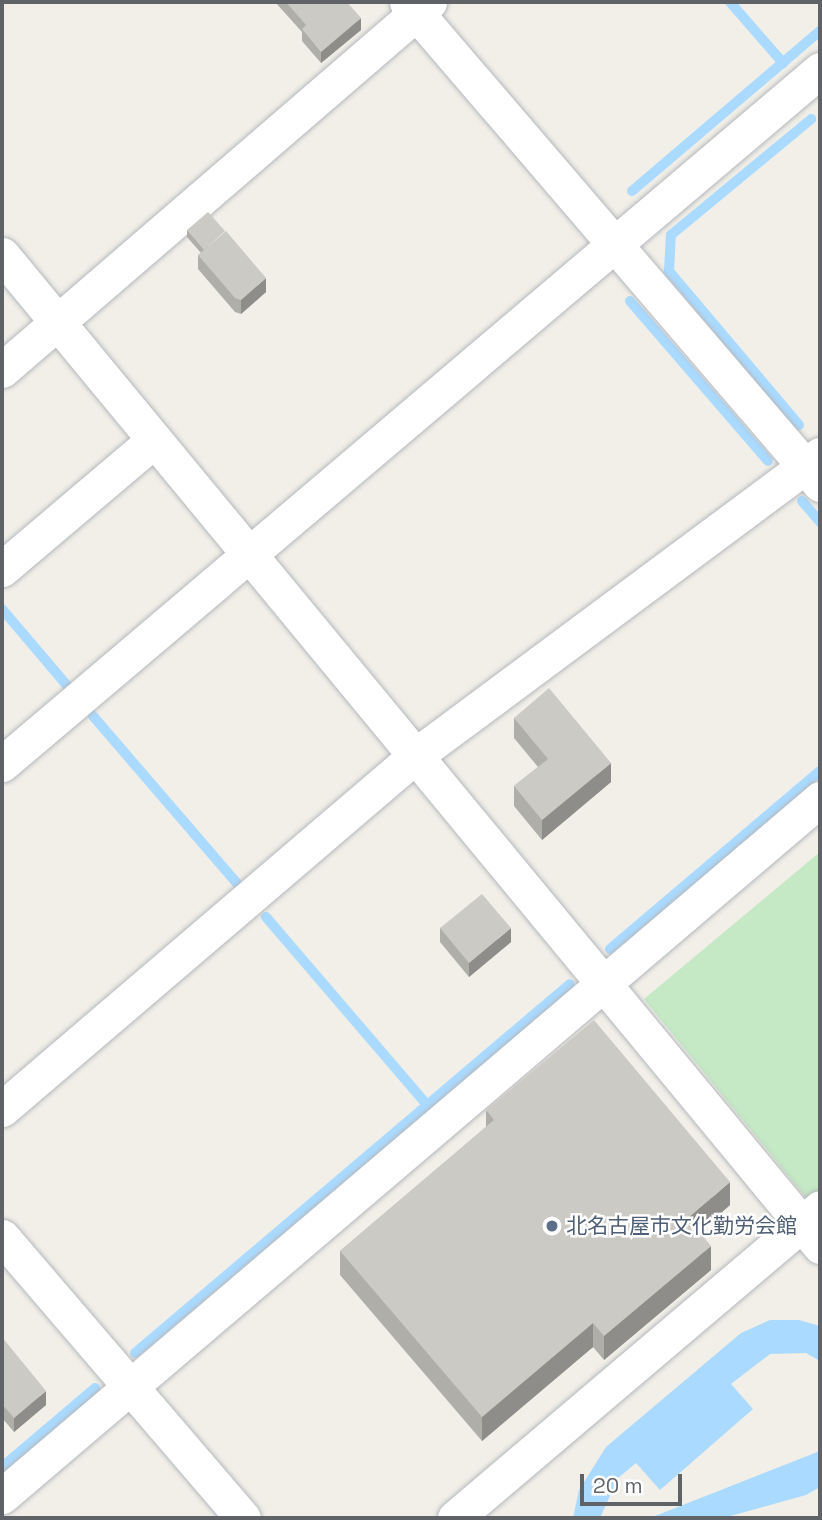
<!DOCTYPE html>
<meta charset="utf-8">
<style>
body{margin:0}
#map{position:relative;width:822px;height:1520px;overflow:hidden;background:#f1efe8;font-family:"Space Grotesk","Noto Sans JP",sans-serif}
div>[style]{position:absolute}
.green>*{inset:0;background:#c5e8c5}
.water>*{inset:0;background:#aadaff}
.stream>*{height:10px;margin:-5px;padding:0 5px;transform-origin:5px;border-radius:5px;background:#aadaff}
.roads{filter:drop-shadow(0 0 2px #b5b8bc) drop-shadow(0 0 2px #b5b8bc)}
.minor>*{height:35px;margin:-17.5px;padding:0 17.5px;transform-origin:17.5px;border-radius:17.5px;background:#fff}
.wall>*{inset:0;background:#afaea9}
.shaded-wall>*{inset:0;background:#8f8d8a}
.building>*{inset:0;background:#cccac5}
.dots>*{width:19px;height:19px;translate:-50% -50%;box-sizing:border-box;border:4px solid #fff;border-radius:50%}
span{translate:-50% -50%;white-space:nowrap;text-align:center;line-height:1.15;-webkit-text-stroke:5px #fff;paint-order:stroke}
.service-label{font-size:21px;color:#4e5e75}
.left{translate:0 -50%;text-align:left}
.frame{position:absolute;inset:0;border:4px solid #5f6368;pointer-events:none}
.scale{position:absolute;left:580px;top:1474px;width:102px;height:32px;box-sizing:border-box;border:4px solid #5f6368;border-top:0;padding-left:9px;font-size:21px;line-height:24px;white-space:nowrap;color:#5f6368;-webkit-text-stroke:5px #fff;paint-order:stroke}
</style>
<div id="map">
<div class="green">
<i style="clip-path:polygon(820px 852px,820px 1215px,644px 999px)"></i>
</div>
<div class="water">
<i style="clip-path:polygon(770px 1320px,799px 1320px,820px 1326px,820px 1361px,806px 1353px,770px 1354px,731px 1384px,753px 1409px,660px 1490px,636px 1463px,618px 1478px,600px 1518px,573px 1518px,579px 1490px,606px 1447px,741px 1333px)"></i>
<i style="clip-path:polygon(820px 1451px,820px 1487px,806px 1495px,723px 1518px,650px 1518px)"></i>
</div>
<div class="stream">
<i style="left:730px;top:2px;width:81px;rotate:49deg"></i>
<i style="left:632px;top:191px;width:247px;rotate:-40.4deg"></i>
<i style="left:630px;top:301px;width:211px;rotate:49.2deg"></i>
<i style="left:799px;top:425px;width:202px;rotate:-130.2deg"></i>
<i style="left:669px;top:271px;width:36px;rotate:-87deg"></i>
<i style="left:671px;top:235px;width:182px;rotate:-39.6deg"></i>
<i style="left:802px;top:501px;width:28px;rotate:49deg"></i>
<i style="left:2px;top:609px;width:105px;rotate:49.6deg"></i>
<i style="left:93px;top:716px;width:224px;rotate:49.3deg"></i>
<i style="left:266px;top:917px;width:248px;rotate:49.4deg"></i>
<i style="left:610px;top:949px;width:275px;rotate:-40.3deg"></i>
<i style="left:135px;top:1353px;width:570px;rotate:-40.31deg"></i>
<i style="left:2px;top:1467px;width:122px;rotate:-40.3deg"></i>
</div>
<div class="roads">
<div class="minor">
<i style="left:407px;top:2px;width:635px;rotate:49.41deg"></i>
<i style="left:2px;top:255px;width:1285px;rotate:50.46deg"></i>
<i style="left:2px;top:370px;width:564px;rotate:-40.76deg"></i>
<i style="left:2px;top:569px;width:199px;rotate:-40.3deg"></i>
<i style="left:2px;top:764px;width:1073px;rotate:-40.31deg"></i>
<i style="left:2px;top:1109px;width:543px;rotate:-40.52deg"></i>
<i style="left:415px;top:756px;width:505px;rotate:-36.62deg"></i>
<i style="left:2px;top:1237px;width:370px;rotate:49.4deg"></i>
<i style="left:2px;top:1496px;width:1075px;rotate:-40.43deg"></i>
<i style="left:455px;top:1518px;width:479px;rotate:-40.3deg"></i>
</div>
</div>
<div class="wall">
<i style="clip-path:polygon(275px 2px,347px 2px,361px 30px,321px 63px,302px 41px,302px 32px)"></i>
<i style="clip-path:polygon(187px 230px,266px 292px,241px 314px,235px 312px,198px 269px,198px 255px,201px 253px,187px 237px)"></i>
<i style="clip-path:polygon(514px 718px,611px 782px,542px 840px,514px 806px,514px 786px,538px 767px,514px 738px)"></i>
<i style="clip-path:polygon(440px 928px,511px 942px,469px 977px,440px 942px)"></i>
<i style="clip-path:polygon(486px 1110px,730px 1205px,699px 1232px,711px 1270px,604px 1360px,593px 1347px,482px 1441px,340px 1275px,340px 1251px,486px 1127px)"></i>
<i style="clip-path:polygon(2px 1337px,46px 1405px,14px 1432px,2px 1418px)"></i>
</div>
<div class="shaded-wall">
<i style="clip-path:polygon(361px 18px,361px 30px,321px 63px,321px 52px)"></i>
<i style="clip-path:polygon(266px 278px,266px 292px,241px 314px,241px 300px)"></i>
<i style="clip-path:polygon(611px 763px,611px 782px,542px 840px,542px 820px)"></i>
<i style="clip-path:polygon(511px 928px,511px 942px,469px 977px,469px 963px)"></i>
<i style="clip-path:polygon(730px 1182px,730px 1205px,688px 1242px,688px 1218px)"></i>
<i style="clip-path:polygon(711px 1246px,711px 1270px,604px 1360px,604px 1336px)"></i>
<i style="clip-path:polygon(593px 1323px,593px 1347px,482px 1441px,482px 1417px)"></i>
<i style="clip-path:polygon(46px 1391px,46px 1405px,14px 1432px,14px 1418px)"></i>
</div>
<div class="building">
<i style="clip-path:polygon(286px 2px,347px 2px,361px 18px,321px 52px,302px 29px,306px 25px)"></i>
<i style="clip-path:polygon(208px 212px,225px 231px,204px 250px,187px 230px)"></i>
<i style="clip-path:polygon(226px 231px,266px 278px,241px 300px,235px 298px,198px 255px)"></i>
<i style="clip-path:polygon(549px 688px,611px 763px,542px 820px,514px 786px,548px 759px,514px 718px)"></i>
<i style="clip-path:polygon(482px 894px,511px 928px,469px 963px,440px 928px)"></i>
<i style="clip-path:polygon(594px 1020px,730px 1182px,688px 1218px,711px 1246px,604px 1336px,593px 1323px,482px 1417px,340px 1251px,494px 1120px,486px 1110px)"></i>
<i style="clip-path:polygon(2px 1337px,46px 1391px,14px 1418px,2px 1404px)"></i>
</div>
<div class="dots">
<i style="left:552px;top:1226px;background:#5c6f8a"></i>
</div>
<div class="service-label">
<span class="left" style="left:566px;top:1226px">北名古屋市文化勤労会館</span>
</div>
<div class="frame"></div>
<div class="scale">20 m</div>
</div>
